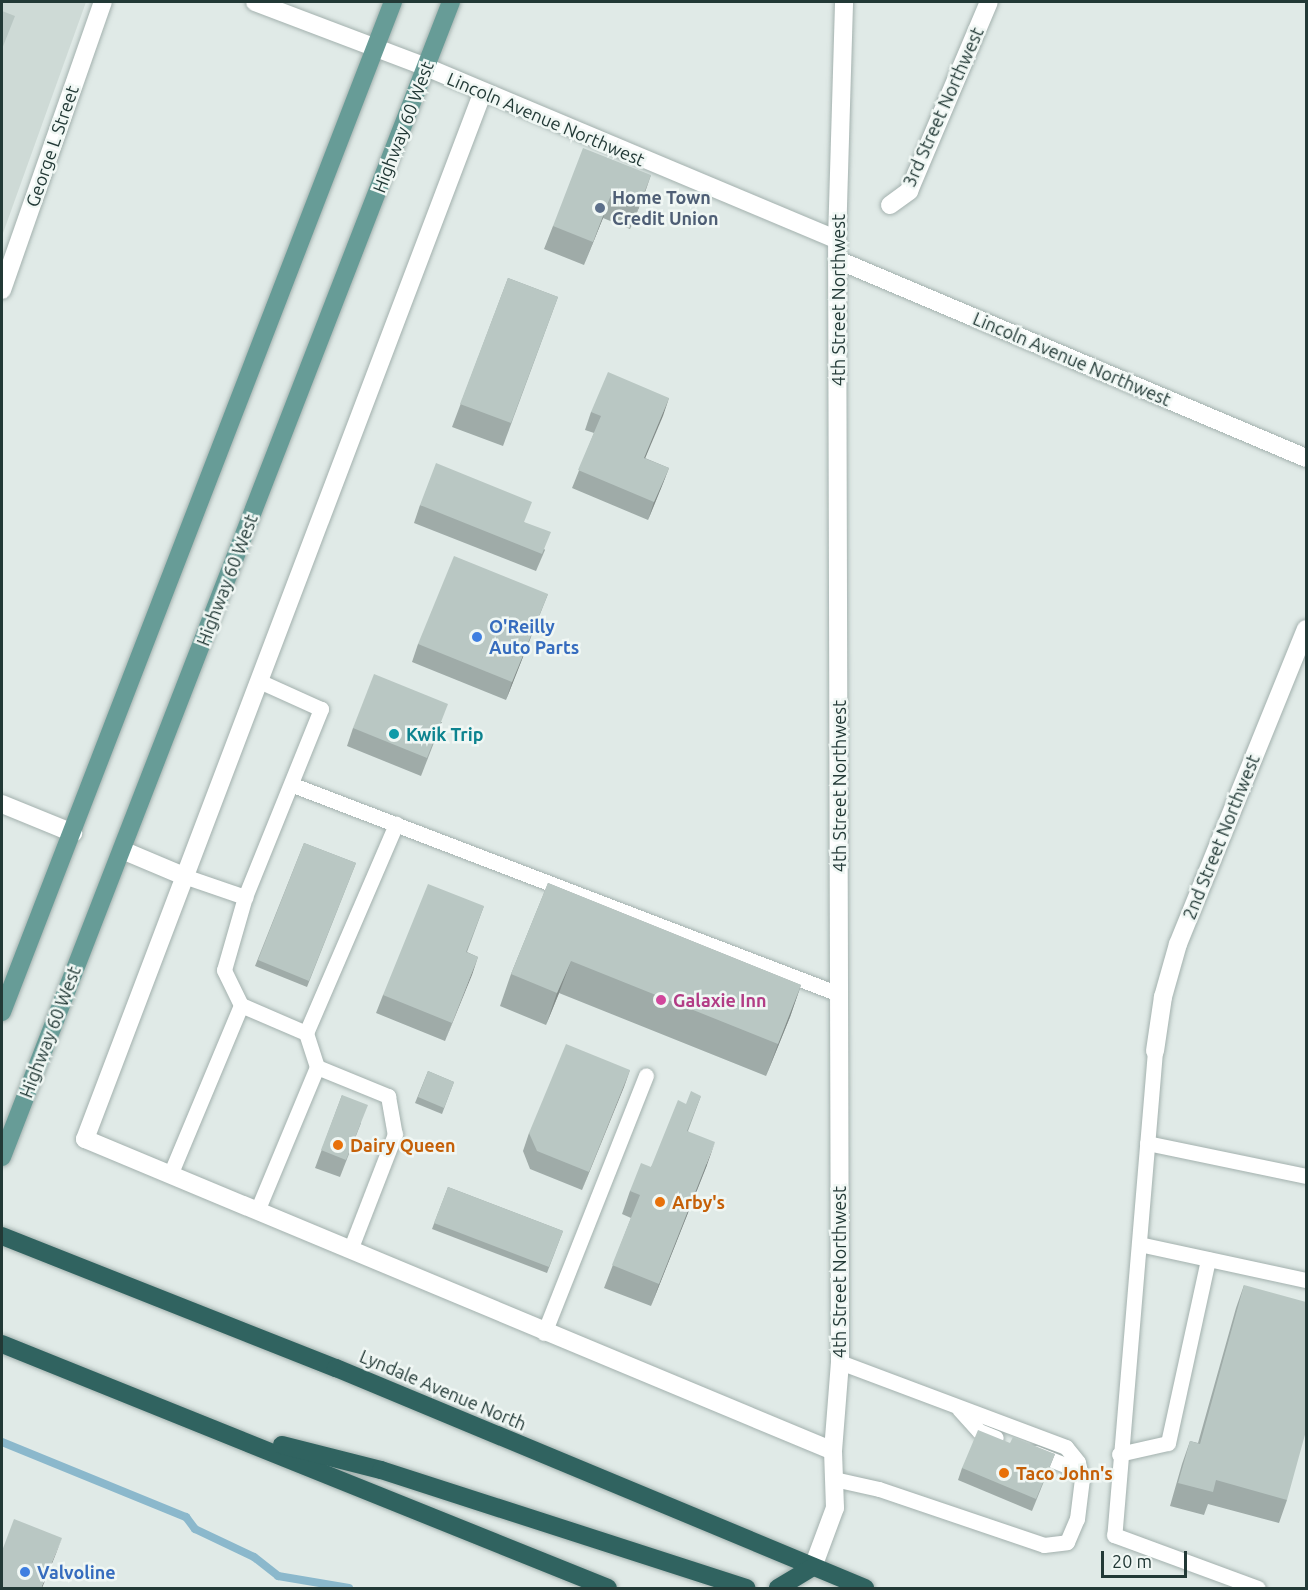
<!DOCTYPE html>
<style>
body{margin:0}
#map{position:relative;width:1308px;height:1590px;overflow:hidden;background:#e0eae7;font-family:Ubuntu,sans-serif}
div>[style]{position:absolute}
.built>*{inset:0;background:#cedad6}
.stream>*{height:8px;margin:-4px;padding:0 4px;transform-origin:4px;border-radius:4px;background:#8bb8cc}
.roads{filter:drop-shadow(0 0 2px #a3b1ae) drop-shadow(0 0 2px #a3b1ae)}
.lane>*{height:15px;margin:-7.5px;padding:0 7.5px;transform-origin:7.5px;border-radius:7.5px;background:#fff}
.street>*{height:18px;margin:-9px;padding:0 9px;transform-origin:9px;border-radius:9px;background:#fff}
.secondary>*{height:18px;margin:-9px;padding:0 9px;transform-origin:9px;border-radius:9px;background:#fff}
.primary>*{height:18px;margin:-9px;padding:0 9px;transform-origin:9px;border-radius:9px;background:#679c97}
.highway>*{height:18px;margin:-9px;padding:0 9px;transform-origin:9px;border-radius:9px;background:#306360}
.wall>*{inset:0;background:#9faba8}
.shaded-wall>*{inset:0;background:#828b88}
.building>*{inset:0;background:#b9c7c3}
.dots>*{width:16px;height:16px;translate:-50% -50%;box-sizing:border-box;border:3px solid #f0f7f4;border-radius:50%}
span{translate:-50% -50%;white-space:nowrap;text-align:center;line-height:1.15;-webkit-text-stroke:5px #f0f7f4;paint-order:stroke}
.street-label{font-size:18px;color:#223936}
.service-label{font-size:18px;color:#4e5e75;font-weight:700}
.left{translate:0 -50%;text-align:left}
.shop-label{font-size:18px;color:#366cbe;font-weight:700}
.culture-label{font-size:18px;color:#0d838f;font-weight:700}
.hotel-label{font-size:18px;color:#b23c85;font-weight:700}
.food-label{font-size:18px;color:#c56008;font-weight:700}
.frame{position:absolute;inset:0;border:3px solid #223936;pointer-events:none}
.scale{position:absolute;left:1101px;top:1551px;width:86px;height:27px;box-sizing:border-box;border:3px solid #223936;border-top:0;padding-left:8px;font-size:18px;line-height:21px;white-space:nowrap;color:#223936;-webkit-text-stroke:4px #f0f7f4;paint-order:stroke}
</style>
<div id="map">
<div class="built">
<i style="clip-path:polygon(2px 2px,86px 2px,2px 236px)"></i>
</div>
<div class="stream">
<i style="left:2px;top:1442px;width:199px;rotate:22.2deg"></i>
<i style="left:186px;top:1517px;width:15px;rotate:53deg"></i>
<i style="left:195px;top:1529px;width:65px;rotate:25.4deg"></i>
<i style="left:254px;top:1557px;width:31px;rotate:38deg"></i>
<i style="left:278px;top:1576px;width:72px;rotate:9.6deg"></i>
</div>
<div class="roads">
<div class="lane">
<i style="left:293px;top:785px;width:585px;rotate:20.95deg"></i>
<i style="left:184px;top:876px;width:65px;rotate:19deg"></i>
<i style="left:241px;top:1005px;width:71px;rotate:23.3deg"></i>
<i style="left:306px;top:1033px;width:36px;rotate:72deg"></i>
<i style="left:317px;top:1067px;width:77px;rotate:22.2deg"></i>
<i style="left:388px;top:1096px;width:39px;rotate:80deg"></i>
<i style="left:395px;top:1134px;width:124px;rotate:111.2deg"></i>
<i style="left:306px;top:1033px;width:228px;rotate:-66.7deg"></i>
<i style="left:1155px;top:1051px;width:486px;rotate:94.8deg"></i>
<i style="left:1114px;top:1535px;width:153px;rotate:20.2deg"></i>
<i style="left:1147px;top:1143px;width:162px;rotate:11.7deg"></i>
<i style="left:170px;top:1175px;width:184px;rotate:-67.3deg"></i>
<i style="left:241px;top:1005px;width:39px;rotate:-116deg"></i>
<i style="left:224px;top:970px;width:76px;rotate:-74deg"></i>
<i style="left:245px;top:897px;width:203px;rotate:-68deg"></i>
<i style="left:321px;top:709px;width:68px;rotate:-155.7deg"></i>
<i style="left:257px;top:1211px;width:156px;rotate:-67.4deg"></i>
<i style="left:1139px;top:1244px;width:171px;rotate:12.2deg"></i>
<i style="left:544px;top:1333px;width:277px;rotate:-68.4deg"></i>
<i style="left:959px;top:1409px;width:30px;rotate:48deg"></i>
<i style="left:979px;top:1431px;width:18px;rotate:22deg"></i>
<i style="left:1035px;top:1453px;width:48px;rotate:21.8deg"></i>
<i style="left:1119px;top:1454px;width:50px;rotate:-12.7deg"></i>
<i style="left:1168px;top:1443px;width:188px;rotate:-77.7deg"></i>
<i style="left:834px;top:1479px;width:46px;rotate:12.5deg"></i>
<i style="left:879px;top:1489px;width:174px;rotate:18.7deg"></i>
<i style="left:1044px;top:1545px;width:23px;rotate:-7deg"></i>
<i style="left:1067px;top:1542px;width:25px;rotate:-67deg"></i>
<i style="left:1077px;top:1519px;width:39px;rotate:-83deg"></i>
<i style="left:1082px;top:1480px;width:18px;rotate:-103deg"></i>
<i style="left:1078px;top:1462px;width:19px;rotate:-129deg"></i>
<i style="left:1066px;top:1447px;width:241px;rotate:-159.4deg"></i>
</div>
<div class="street">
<i style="left:255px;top:2px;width:183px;rotate:20.8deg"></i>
<i style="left:426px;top:67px;width:446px;rotate:22.8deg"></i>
<i style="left:482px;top:94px;width:1118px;rotate:110.8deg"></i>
<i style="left:85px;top:1139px;width:810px;rotate:22.64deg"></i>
<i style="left:890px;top:205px;width:24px;rotate:-36deg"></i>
<i style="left:909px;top:191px;width:205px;rotate:-67.1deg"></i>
<i style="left:838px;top:260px;width:508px;rotate:22.93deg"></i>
<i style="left:2px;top:290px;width:305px;rotate:-70.7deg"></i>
<i style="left:2px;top:804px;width:77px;rotate:22.2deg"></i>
<i style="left:122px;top:850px;width:67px;rotate:22.8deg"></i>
<i style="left:1155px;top:1051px;width:55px;rotate:-81.6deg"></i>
<i style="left:1163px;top:997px;width:55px;rotate:-74.2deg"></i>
<i style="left:1178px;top:944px;width:340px;rotate:-67.9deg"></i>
</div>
<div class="secondary">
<i style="left:813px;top:1567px;width:63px;rotate:-69.6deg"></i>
<i style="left:835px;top:1508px;width:57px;rotate:-92deg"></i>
<i style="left:833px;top:1451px;width:89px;rotate:-85.5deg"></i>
<i style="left:840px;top:1362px;width:1122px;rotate:-90.15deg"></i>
<i style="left:837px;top:240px;width:238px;rotate:-88.3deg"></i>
</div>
<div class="primary">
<i style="left:2px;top:1012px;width:1083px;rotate:-68.84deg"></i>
<i style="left:2px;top:1157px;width:1239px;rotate:-68.76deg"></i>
</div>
<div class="highway">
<i style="left:2px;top:1236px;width:359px;rotate:21.6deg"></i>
<i style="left:336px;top:1368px;width:573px;rotate:22.58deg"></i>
<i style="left:2px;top:1344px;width:653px;rotate:21.93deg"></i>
<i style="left:282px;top:1445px;width:102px;rotate:14.2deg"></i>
<i style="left:381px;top:1470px;width:384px;rotate:17.9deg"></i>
<i style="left:778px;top:1588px;width:41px;rotate:-31deg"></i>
</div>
</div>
<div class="wall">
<i style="clip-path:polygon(651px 175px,630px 229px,603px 218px,584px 265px,544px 249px,553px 226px)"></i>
<i style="clip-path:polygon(508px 278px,558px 297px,503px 446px,452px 427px)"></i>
<i style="clip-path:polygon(669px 398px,645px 458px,669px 468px,648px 520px,572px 488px,594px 433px,585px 430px,591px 412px)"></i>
<i style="clip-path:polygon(420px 505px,524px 522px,545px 550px,536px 571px,414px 523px)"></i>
<i style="clip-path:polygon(548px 594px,506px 700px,412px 662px,418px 644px)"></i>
<i style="clip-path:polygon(442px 722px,421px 776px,347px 746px,353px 728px)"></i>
<i style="clip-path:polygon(304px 843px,356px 863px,307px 987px,255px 966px)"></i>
<i style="clip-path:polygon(548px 883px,801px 985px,790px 1017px,766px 1076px,559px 993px,546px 1025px,500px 1006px,511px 974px)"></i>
<i style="clip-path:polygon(484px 906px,467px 952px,478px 957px,445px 1041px,376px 1013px,383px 995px)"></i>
<i style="clip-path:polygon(630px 1070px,582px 1190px,530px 1169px,523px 1151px,529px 1133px)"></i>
<i style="clip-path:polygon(428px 1071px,454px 1082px,442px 1114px,415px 1103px)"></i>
<i style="clip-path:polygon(342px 1095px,361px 1123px,340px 1177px,315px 1168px)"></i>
<i style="clip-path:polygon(701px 1096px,688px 1131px,707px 1165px,651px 1306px,604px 1288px,631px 1218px,622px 1214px,630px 1191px,651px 1167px)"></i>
<i style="clip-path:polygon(448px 1187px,563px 1231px,547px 1273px,432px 1229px)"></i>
<i style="clip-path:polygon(1244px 1285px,1287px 1500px,1279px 1523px,1208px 1504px,1204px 1515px,1170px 1506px,1182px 1464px,1190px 1441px,1198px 1443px,1236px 1308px)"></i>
<i style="clip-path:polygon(1010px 1443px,1055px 1454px,1032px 1511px,958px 1480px,962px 1468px)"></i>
</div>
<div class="shaded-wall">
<i style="clip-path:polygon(651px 175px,643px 198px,630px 229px,639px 206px)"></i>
<i style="clip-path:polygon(611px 195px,603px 218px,584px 265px,593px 242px)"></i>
<i style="clip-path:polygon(669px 398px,663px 416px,638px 475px,644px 458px)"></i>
<i style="clip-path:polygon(669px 468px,662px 486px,648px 520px,654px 502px)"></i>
<i style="clip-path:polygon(548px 594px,541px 611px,506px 700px,512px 682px)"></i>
<i style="clip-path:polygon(478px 957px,472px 975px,445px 1041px,452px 1023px)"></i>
<i style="clip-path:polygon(571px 961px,559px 993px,546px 1025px,557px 993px)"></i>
<i style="clip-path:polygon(801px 985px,790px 1017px,766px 1076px,778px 1044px)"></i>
<i style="clip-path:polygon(630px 1070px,624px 1087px,582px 1190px,589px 1172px)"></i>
<i style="clip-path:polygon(715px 1142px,707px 1165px,651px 1306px,659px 1284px)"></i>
<i style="clip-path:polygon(62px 1538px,55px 1556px,42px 1588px,41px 1588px)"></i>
</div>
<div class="building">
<i style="clip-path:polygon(2px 11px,15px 16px,2px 49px)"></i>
<i style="clip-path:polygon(583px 148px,651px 175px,639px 206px,611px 195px,593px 242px,553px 226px)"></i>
<i style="clip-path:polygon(508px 278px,558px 297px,511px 423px,460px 404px)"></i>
<i style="clip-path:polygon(608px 372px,669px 398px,644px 458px,669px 468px,654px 502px,578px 470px,601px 416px,591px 412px)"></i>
<i style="clip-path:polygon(436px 463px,532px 502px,524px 522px,551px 532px,542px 554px,420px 505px)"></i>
<i style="clip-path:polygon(454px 556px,548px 594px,512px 682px,418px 644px)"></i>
<i style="clip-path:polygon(374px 674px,448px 704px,427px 758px,353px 728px)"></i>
<i style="clip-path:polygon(304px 843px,356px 863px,309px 981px,258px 960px)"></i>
<i style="clip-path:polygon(548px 883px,801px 985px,778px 1044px,571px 961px,557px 993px,511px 974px)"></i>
<i style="clip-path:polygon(428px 884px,484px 906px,466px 952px,478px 957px,452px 1023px,383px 995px)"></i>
<i style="clip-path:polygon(566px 1044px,630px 1070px,589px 1172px,537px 1151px,529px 1133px)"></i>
<i style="clip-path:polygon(428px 1071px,454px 1082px,444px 1108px,418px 1097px)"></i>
<i style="clip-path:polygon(691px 1091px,701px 1096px,687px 1131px,715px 1142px,659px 1284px,612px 1265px,640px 1195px,630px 1191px,641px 1163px,651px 1167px,678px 1100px,686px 1104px)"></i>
<i style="clip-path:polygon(342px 1095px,368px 1105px,346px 1160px,321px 1150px)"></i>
<i style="clip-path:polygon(448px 1187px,563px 1231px,549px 1267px,434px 1223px)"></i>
<i style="clip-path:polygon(1244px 1285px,1306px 1302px,1306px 1431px,1287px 1500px,1216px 1480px,1213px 1492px,1178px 1483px,1190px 1441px,1200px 1444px)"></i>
<i style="clip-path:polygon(978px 1430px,1010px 1443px,1013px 1437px,1055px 1454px,1036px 1499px,962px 1468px)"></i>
<i style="clip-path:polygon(14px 1519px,62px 1538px,41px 1588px,2px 1588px,2px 1551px)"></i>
</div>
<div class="dots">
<i style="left:600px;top:208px;background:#5c6f8a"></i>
<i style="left:477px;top:637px;background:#3f7fe0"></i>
<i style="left:394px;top:734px;background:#0f9aa8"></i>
<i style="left:661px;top:1000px;background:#d1479c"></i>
<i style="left:338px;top:1145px;background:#e8710a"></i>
<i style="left:660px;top:1202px;background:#e8710a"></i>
<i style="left:1004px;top:1473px;background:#e8710a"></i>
<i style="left:25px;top:1572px;background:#3f7fe0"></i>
</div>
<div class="street-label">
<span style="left:943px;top:107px;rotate:-66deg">3rd Street Northwest</span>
<span style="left:546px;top:119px;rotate:23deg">Lincoln Avenue Northwest</span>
<span style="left:403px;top:127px;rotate:-69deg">Highway 60 West</span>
<span style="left:52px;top:146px;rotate:-71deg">George L Street</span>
<span style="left:838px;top:300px;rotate:-90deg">4th Street Northwest</span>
<span style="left:1072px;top:359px;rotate:23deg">Lincoln Avenue Northwest</span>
<span style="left:227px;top:580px;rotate:-69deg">Highway 60 West</span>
<span style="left:839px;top:786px;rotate:-90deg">4th Street Northwest</span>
<span style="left:1221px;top:837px;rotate:-68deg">2nd Street Northwest</span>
<span style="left:50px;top:1032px;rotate:-69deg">Highway 60 West</span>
<span style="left:839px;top:1272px;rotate:-90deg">4th Street Northwest</span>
<span style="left:443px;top:1390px;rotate:23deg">Lyndale Avenue North</span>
</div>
<div class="service-label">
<span class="left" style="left:612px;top:208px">Home Town<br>Credit Union</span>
</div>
<div class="shop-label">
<span class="left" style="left:489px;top:637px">O'Reilly<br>Auto Parts</span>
<span class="left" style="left:37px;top:1572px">Valvoline</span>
</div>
<div class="culture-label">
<span class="left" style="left:406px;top:734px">Kwik Trip</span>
</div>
<div class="hotel-label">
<span class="left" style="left:673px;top:1000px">Galaxie Inn</span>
</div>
<div class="food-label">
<span class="left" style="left:350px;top:1145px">Dairy Queen</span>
<span class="left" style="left:672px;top:1202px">Arby's</span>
<span class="left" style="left:1016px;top:1473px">Taco John's</span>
</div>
<div class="frame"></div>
<div class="scale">20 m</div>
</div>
